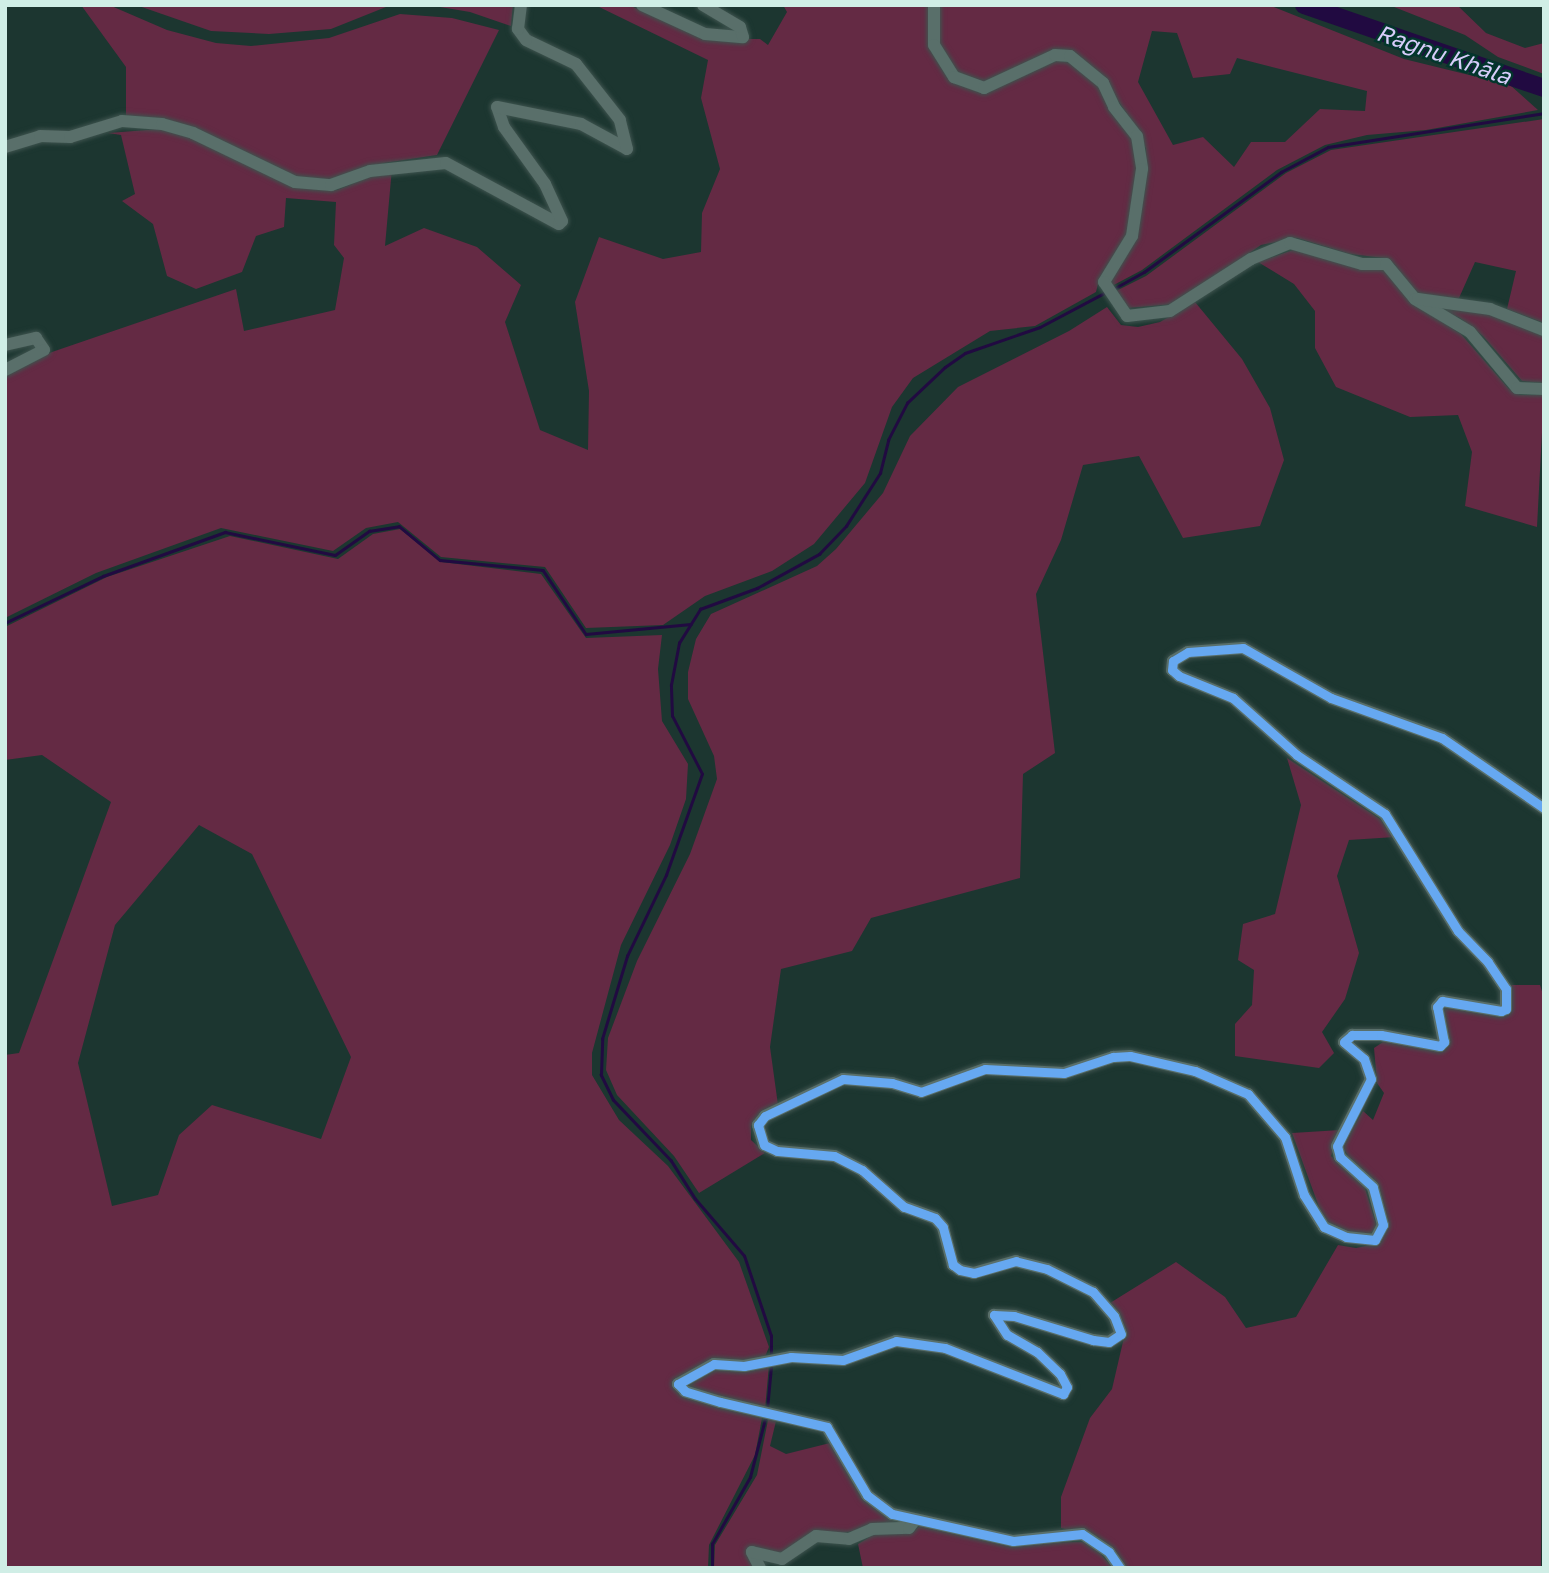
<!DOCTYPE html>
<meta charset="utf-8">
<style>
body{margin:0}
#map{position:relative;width:1549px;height:1573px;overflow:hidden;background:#1c3630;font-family:"Golos Text",sans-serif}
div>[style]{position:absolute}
.green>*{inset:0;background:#642a44}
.stream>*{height:2.5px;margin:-1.25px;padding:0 1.25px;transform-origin:1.25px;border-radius:1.25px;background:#210a41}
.river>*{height:18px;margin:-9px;padding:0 9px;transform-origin:9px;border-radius:9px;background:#210a41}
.roads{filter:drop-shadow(0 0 2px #3e534e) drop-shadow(0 0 2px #3e534e)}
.street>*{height:12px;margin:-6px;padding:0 6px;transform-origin:6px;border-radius:6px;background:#596f6a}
.cycleway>*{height:9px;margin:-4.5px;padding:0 4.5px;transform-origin:4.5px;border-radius:4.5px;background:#66a8f1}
span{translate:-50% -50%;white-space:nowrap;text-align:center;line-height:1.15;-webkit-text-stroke:5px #03362c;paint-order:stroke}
.water-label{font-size:23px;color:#d8cdfb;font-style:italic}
.frame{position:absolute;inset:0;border:7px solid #d0eee6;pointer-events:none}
</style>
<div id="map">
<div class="green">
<i style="clip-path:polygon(81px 5px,109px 5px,167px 30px,216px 43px,251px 46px,329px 38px,400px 14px,452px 18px,499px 30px,437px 155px,384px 163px,331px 181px,297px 179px,265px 163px,126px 117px,126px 67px)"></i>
<i style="clip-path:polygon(136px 5px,391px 5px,331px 29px,269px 34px,211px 31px)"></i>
<i style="clip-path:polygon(428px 5px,513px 5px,511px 26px,470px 12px)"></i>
<i style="clip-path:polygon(595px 5px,629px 5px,703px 39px,760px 39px,768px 45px,787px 12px,783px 5px,931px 5px,942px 68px,986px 90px,1059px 60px,1077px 65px,1094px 79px,1134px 139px,1139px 156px,1126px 242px,1099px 280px,1096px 292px,1035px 326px,990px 331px,913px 378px,892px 407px,865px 483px,814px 544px,772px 571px,705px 596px,663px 625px,586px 628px,545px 567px,441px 557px,398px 522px,366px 528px,333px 551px,221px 528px,96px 573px,5px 618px,5px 374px,52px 352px,236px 289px,244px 331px,335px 310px,344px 258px,334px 245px,336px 202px,286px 198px,284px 227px,256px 236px,242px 272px,196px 289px,167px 276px,153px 224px,122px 201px,135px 194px,121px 135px,108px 133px,160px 129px,192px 137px,300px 185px,337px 190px,392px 168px,385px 246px,424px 228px,477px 247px,521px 285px,505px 322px,540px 430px,588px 450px,589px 391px,575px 302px,599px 237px,663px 259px,701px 252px,702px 213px,720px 169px,701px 98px,708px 60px)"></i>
<i style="clip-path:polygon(evenodd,937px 5px,1269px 5px,1404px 59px,1510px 85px,1538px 110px,1426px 130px,1367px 135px,1325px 145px,1277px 170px,1142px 270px,1110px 287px,1109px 278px,1135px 237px,1145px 190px,1146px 149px,1138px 130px,1101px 76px,1070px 52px,985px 84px,955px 72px,936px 40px,937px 5px,1152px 31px,1177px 33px,1193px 78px,1230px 74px,1237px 58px,1367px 91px,1365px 111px,1320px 109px,1285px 142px,1251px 142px,1234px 167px,1203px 137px,1173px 145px,1138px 82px,1152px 31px)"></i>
<i style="clip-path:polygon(1389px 5px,1457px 5px,1486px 33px,1525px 48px,1544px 43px,1544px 74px,1498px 57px,1465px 35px)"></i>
<i style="clip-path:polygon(1544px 119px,1544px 323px,1507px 309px,1516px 271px,1475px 262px,1459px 298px,1432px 297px,1417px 294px,1394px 264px,1384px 258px,1350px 254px,1297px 238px,1261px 245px,1176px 304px,1127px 308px,1114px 292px,1146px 276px,1286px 173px,1331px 150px)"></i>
<i style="clip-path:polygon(1293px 250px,1385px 269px,1415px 305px,1461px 334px,1509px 389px,1520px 395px,1544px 395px,1537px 527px,1465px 506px,1472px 452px,1458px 415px,1410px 417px,1336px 387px,1315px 348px,1315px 311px,1294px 284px,1258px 262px)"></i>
<i style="clip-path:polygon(1195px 302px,1242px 359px,1270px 408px,1284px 460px,1260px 526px,1183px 538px,1139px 456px,1083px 465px,1061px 540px,1036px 594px,1055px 753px,1023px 774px,1020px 878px,871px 918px,852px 951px,781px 969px,770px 1047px,778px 1105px,762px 1112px,751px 1126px,751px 1140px,765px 1153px,699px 1193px,674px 1156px,617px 1095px,606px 1070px,608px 1038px,637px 961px,690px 854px,717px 779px,714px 756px,688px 699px,688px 672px,696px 639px,711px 614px,817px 566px,836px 549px,883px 493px,910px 436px,958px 387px,1069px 331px,1107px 307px,1121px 325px,1138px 327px,1160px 322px)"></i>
<i style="clip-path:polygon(1429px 305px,1490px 313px,1544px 336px,1544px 383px,1522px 381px,1483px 336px,1460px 318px)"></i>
<i style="clip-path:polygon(evenodd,400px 529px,441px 562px,541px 574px,586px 638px,662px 635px,658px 669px,662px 721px,688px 764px,686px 799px,670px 845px,621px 945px,592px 1053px,592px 1075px,619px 1120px,668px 1166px,739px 1262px,769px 1347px,764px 1359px,723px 1361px,675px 1388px,717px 1407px,762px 1418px,755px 1455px,709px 1545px,708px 1568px,5px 1568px,5px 1055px,19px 1053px,111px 802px,42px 755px,5px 760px,5px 627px,107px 577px,230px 536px,338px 559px,373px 534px,400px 529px,199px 825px,252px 854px,351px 1057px,321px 1139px,212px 1105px,179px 1135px,158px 1195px,112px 1206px,78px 1063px,115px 925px,199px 825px)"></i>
<i style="clip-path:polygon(1287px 758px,1380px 819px,1395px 837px,1349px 840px,1337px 876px,1359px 953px,1345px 999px,1322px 1032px,1334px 1053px,1319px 1068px,1235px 1056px,1235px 1024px,1252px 1005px,1254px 970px,1238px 960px,1243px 924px,1275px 914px,1301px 805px)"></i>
<i style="clip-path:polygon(1509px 985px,1540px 985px,1544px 998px,1541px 1568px,1125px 1568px,1098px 1537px,1061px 1528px,1061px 1497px,1090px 1418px,1112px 1389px,1125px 1333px,1110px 1303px,1176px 1262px,1225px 1297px,1246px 1328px,1296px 1317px,1338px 1245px,1356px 1248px,1380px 1243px,1387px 1219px,1342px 1146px,1363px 1111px,1373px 1120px,1384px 1093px,1377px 1083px,1374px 1048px,1386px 1040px,1440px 1050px,1443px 1006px,1501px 1015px)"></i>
<i style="clip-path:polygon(1340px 1130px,1331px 1156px,1364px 1185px,1377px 1227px,1371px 1233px,1361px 1235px,1336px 1229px,1323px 1218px,1292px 1133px)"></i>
<i style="clip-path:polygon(769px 1365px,765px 1409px,719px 1399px,684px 1384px,715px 1367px)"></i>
<i style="clip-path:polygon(769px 1415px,777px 1417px,770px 1446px,786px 1454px,830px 1443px,868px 1504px,908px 1522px,836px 1534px,780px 1555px,763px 1550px,756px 1568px,714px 1568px,715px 1545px,757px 1475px)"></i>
<i style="clip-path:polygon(920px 1525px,999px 1543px,1090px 1542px,1113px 1568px,863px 1568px,858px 1544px,876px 1533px,912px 1533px)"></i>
</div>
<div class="stream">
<i style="left:1115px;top:288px;width:33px;rotate:-29deg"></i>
<i style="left:1144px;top:272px;width:170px;rotate:-36.1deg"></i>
<i style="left:1281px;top:172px;width:53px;rotate:-28deg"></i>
<i style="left:1328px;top:147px;width:219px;rotate:-8.9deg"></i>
<i style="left:5px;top:623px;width:109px;rotate:-25.6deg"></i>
<i style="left:103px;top:576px;width:130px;rotate:-19.8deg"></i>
<i style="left:225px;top:532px;width:112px;rotate:11.8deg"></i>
<i style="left:335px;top:555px;width:42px;rotate:-35.2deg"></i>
<i style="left:369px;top:531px;width:30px;rotate:-9deg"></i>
<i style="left:399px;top:526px;width:53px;rotate:39.7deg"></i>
<i style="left:440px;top:560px;width:103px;rotate:5.5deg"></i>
<i style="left:543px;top:570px;width:77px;rotate:56.1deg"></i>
<i style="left:586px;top:634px;width:105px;rotate:-5.4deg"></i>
<i style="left:771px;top:1357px;width:21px;rotate:-90deg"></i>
<i style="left:771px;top:1336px;width:84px;rotate:-108.6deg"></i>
<i style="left:744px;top:1256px;width:75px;rotate:-130.7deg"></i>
<i style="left:695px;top:1199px;width:45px;rotate:-122.3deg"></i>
<i style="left:671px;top:1161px;width:84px;rotate:-133.6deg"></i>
<i style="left:613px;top:1100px;width:28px;rotate:-116deg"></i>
<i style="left:601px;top:1075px;width:36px;rotate:-88deg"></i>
<i style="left:602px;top:1039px;width:87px;rotate:-73.2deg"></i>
<i style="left:627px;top:956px;width:90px;rotate:-64.3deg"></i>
<i style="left:666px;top:875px;width:107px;rotate:-70.4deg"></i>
<i style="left:702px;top:774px;width:65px;rotate:-117.3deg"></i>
<i style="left:672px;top:716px;width:31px;rotate:-92deg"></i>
<i style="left:671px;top:685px;width:43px;rotate:-79.2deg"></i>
<i style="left:679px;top:643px;width:40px;rotate:-58deg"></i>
<i style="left:700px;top:609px;width:61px;rotate:-20.2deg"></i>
<i style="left:757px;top:588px;width:71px;rotate:-28.7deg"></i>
<i style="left:819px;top:554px;width:39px;rotate:-46deg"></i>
<i style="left:846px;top:526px;width:63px;rotate:-57.3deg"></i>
<i style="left:880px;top:473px;width:34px;rotate:-76deg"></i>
<i style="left:888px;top:440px;width:42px;rotate:-62.8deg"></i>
<i style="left:907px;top:403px;width:52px;rotate:-43.5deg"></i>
<i style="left:945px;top:367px;width:24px;rotate:-35deg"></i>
<i style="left:965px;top:353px;width:79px;rotate:-19.1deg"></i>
<i style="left:1040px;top:327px;width:75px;rotate:-27.9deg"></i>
<i style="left:767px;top:1409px;width:42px;rotate:-84.6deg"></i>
<i style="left:712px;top:1568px;width:24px;rotate:-90deg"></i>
<i style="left:712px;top:1544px;width:77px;rotate:-60.4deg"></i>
<i style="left:750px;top:1477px;width:64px;rotate:-75.5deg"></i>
</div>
<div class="river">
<i style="left:1304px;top:5px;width:254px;rotate:19.1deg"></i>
</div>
<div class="roads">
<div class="street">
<i style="left:642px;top:5px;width:69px;rotate:24.7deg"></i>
<i style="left:705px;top:34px;width:38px;rotate:5deg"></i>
<i style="left:743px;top:37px;width:10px;rotate:-107deg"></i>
<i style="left:740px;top:27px;width:43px;rotate:-149.3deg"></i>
<i style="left:934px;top:5px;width:40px;rotate:90deg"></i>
<i style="left:934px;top:45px;width:38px;rotate:58deg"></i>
<i style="left:954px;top:77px;width:32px;rotate:20deg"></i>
<i style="left:984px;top:88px;width:78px;rotate:-24.9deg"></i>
<i style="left:1055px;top:55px;width:15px;rotate:4deg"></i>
<i style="left:1070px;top:56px;width:43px;rotate:39.3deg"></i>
<i style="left:1103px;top:83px;width:26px;rotate:65deg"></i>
<i style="left:1114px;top:107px;width:37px;rotate:52deg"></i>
<i style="left:1137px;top:136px;width:33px;rotate:81deg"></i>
<i style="left:1142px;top:169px;width:68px;rotate:98.5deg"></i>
<i style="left:1132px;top:236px;width:54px;rotate:121.3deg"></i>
<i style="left:1104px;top:282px;width:41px;rotate:55.9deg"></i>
<i style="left:1127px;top:316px;width:43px;rotate:-6.6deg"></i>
<i style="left:1170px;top:311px;width:96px;rotate:-32.7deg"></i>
<i style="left:1251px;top:259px;width:42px;rotate:-22.3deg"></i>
<i style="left:1290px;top:243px;width:75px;rotate:16.3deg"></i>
<i style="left:1362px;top:264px;width:24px"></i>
<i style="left:1386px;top:264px;width:45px;rotate:50.4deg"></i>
<i style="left:1415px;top:299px;width:64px;rotate:31deg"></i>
<i style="left:1470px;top:332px;width:73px;rotate:50deg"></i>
<i style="left:1517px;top:388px;width:27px;rotate:2deg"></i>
<i style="left:5px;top:147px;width:37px;rotate:-17deg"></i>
<i style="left:40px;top:136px;width:30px;rotate:2deg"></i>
<i style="left:70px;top:137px;width:54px;rotate:-17.1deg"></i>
<i style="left:122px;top:121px;width:40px;rotate:4.3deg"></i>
<i style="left:162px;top:124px;width:32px;rotate:16deg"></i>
<i style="left:193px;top:133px;width:113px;rotate:25.7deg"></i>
<i style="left:295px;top:182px;width:36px;rotate:5deg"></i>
<i style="left:331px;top:185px;width:41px;rotate:-19.7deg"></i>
<i style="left:370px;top:171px;width:76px;rotate:-6deg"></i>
<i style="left:446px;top:163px;width:128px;rotate:28.4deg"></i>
<i style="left:559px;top:224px;width:4px;rotate:-45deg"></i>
<i style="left:562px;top:221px;width:41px;rotate:-114.7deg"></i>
<i style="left:545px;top:184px;width:70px;rotate:-125.7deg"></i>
<i style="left:504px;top:127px;width:21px;rotate:-109deg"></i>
<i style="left:497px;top:107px;width:86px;rotate:11.4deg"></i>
<i style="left:581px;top:124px;width:52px;rotate:28.5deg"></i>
<i style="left:627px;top:149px;width:30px;rotate:-104deg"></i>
<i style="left:620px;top:120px;width:71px;rotate:-128.2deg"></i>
<i style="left:576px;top:64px;width:55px;rotate:-154.4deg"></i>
<i style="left:526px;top:40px;width:14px;rotate:-126deg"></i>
<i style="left:518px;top:29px;width:24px;rotate:-83deg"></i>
<i style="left:1418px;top:299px;width:73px;rotate:7.9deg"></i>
<i style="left:1490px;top:309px;width:58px;rotate:21.3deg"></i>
<i style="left:5px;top:345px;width:32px;rotate:-13deg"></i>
<i style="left:36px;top:338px;width:14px;rotate:56deg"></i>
<i style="left:44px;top:350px;width:44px;rotate:152.9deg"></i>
<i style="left:760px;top:1568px;width:18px;rotate:-117deg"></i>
<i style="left:752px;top:1552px;width:31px;rotate:13deg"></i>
<i style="left:782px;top:1559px;width:41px;rotate:-34.1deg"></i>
<i style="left:816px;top:1536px;width:33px;rotate:5deg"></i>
<i style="left:849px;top:1539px;width:25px;rotate:-23deg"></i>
<i style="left:872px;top:1529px;width:37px;rotate:-2deg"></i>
<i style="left:909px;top:1528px;width:10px;rotate:-53deg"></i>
<i style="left:1120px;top:1568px;width:19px;rotate:-125deg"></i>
<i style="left:1109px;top:1552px;width:32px;rotate:-146deg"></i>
<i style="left:1082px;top:1534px;width:69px;rotate:174.2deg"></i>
<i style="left:1013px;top:1541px;width:124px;rotate:-167.4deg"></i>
<i style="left:892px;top:1514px;width:31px;rotate:-143deg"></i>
<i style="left:867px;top:1495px;width:79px;rotate:-120.5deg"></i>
<i style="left:827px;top:1427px;width:110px;rotate:-166.8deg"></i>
<i style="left:720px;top:1402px;width:37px;rotate:-163deg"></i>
<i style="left:685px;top:1391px;width:10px;rotate:-135deg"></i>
<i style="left:678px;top:1384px;width:41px;rotate:-29.1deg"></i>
<i style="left:714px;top:1364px;width:30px;rotate:4deg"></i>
<i style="left:744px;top:1366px;width:48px;rotate:-10.8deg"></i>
<i style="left:791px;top:1357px;width:52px;rotate:3.3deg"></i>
<i style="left:843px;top:1360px;width:56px;rotate:-19.7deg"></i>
<i style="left:896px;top:1341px;width:49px;rotate:8.1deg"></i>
<i style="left:945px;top:1348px;width:127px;rotate:21.3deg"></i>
<i style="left:1063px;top:1394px;width:8px;rotate:-60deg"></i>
<i style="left:1067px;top:1387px;width:15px;rotate:-118deg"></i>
<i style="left:1060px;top:1374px;width:32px;rotate:-136deg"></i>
<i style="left:1037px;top:1352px;width:34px;rotate:-150deg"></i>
<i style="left:1007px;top:1335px;width:24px;rotate:-123deg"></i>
<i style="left:994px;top:1315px;width:20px;rotate:3deg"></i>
<i style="left:1014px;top:1316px;width:83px;rotate:16.9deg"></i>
<i style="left:1093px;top:1340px;width:16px;rotate:7deg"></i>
<i style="left:1109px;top:1342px;width:14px;rotate:-34deg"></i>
<i style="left:1121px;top:1334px;width:19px;rotate:-111deg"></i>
<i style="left:1114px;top:1316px;width:32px;rotate:-131deg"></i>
<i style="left:1093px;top:1292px;width:51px;rotate:-153.4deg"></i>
<i style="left:1047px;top:1269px;width:32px;rotate:-166deg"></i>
<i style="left:1016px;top:1261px;width:44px;rotate:164.1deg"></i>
<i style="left:974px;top:1273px;width:14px;rotate:-168deg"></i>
<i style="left:960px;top:1270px;width:9px;rotate:-144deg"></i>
<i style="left:953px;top:1265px;width:39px;rotate:-105deg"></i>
<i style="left:943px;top:1227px;width:12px;rotate:-132deg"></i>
<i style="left:935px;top:1218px;width:33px;rotate:-160deg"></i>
<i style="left:904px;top:1207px;width:56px;rotate:-138.6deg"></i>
<i style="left:862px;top:1170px;width:31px;rotate:-153deg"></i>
<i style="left:834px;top:1156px;width:57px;rotate:-175deg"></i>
<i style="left:777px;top:1151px;width:14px;rotate:-155deg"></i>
<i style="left:764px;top:1145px;width:21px;rotate:-107deg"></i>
<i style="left:758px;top:1125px;width:11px;rotate:-52deg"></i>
<i style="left:765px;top:1116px;width:86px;rotate:-25.4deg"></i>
<i style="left:843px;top:1079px;width:49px;rotate:4.7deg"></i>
<i style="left:892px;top:1083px;width:30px;rotate:17deg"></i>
<i style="left:921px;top:1092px;width:68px;rotate:-19.8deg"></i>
<i style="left:985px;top:1069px;width:79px;rotate:2.9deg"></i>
<i style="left:1064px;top:1073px;width:52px;rotate:-18.1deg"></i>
<i style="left:1113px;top:1057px;width:17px;rotate:-3deg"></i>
<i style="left:1130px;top:1056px;width:67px;rotate:13deg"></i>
<i style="left:1195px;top:1071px;width:58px;rotate:23.5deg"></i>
<i style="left:1248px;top:1094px;width:57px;rotate:49.3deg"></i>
<i style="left:1285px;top:1137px;width:61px;rotate:71.9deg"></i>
<i style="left:1304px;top:1195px;width:38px;rotate:58deg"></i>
<i style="left:1324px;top:1227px;width:24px;rotate:24deg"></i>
<i style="left:1346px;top:1237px;width:29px;rotate:6deg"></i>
<i style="left:1375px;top:1240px;width:17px;rotate:-62deg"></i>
<i style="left:1383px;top:1225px;width:39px;rotate:-105deg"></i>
<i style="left:1373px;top:1187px;width:45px;rotate:-137.7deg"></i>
<i style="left:1340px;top:1157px;width:11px;rotate:-105deg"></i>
<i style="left:1337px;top:1146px;width:75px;rotate:-63.1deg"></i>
<i style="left:1371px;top:1079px;width:21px;rotate:-109deg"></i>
<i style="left:1364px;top:1059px;width:26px;rotate:-140deg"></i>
<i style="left:1344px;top:1042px;width:11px;rotate:-41deg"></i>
<i style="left:1352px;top:1035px;width:29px"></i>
<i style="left:1381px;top:1035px;width:60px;rotate:10.6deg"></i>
<i style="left:1440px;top:1046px;width:6px;rotate:-45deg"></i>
<i style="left:1444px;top:1042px;width:36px;rotate:-101deg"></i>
<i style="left:1437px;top:1007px;width:8px;rotate:-50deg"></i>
<i style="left:1442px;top:1001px;width:60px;rotate:9.6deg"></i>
<i style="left:1501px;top:1011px;width:5px;rotate:-22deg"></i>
<i style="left:1506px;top:1009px;width:20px;rotate:-90deg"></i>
<i style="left:1506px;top:989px;width:32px;rotate:-124deg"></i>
<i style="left:1488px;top:962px;width:43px;rotate:-134.1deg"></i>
<i style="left:1458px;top:931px;width:138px;rotate:-122deg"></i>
<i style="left:1385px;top:814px;width:106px;rotate:-146.2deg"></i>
<i style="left:1297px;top:755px;width:86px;rotate:-138.3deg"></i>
<i style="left:1233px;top:698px;width:58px;rotate:-157.8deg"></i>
<i style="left:1179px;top:676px;width:9px;rotate:-139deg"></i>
<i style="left:1172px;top:670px;width:9px;rotate:-84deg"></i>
<i style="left:1173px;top:661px;width:17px;rotate:-31deg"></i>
<i style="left:1188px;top:652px;width:55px;rotate:-4.2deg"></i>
<i style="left:1243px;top:648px;width:101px;rotate:29.6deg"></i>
<i style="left:1331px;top:698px;width:118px;rotate:19.8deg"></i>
<i style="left:1442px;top:738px;width:124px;rotate:34.5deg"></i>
</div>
</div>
<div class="cycleway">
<i style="left:1120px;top:1568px;width:19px;rotate:-125deg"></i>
<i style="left:1109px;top:1552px;width:32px;rotate:-146deg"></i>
<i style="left:1082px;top:1534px;width:69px;rotate:174.2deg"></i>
<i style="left:1013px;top:1541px;width:124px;rotate:-167.4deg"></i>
<i style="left:892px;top:1514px;width:31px;rotate:-143deg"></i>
<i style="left:867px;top:1495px;width:79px;rotate:-120.5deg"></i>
<i style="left:827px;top:1427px;width:110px;rotate:-166.8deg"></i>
<i style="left:720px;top:1402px;width:37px;rotate:-163deg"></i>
<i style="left:685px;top:1391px;width:10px;rotate:-135deg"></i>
<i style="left:678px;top:1384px;width:41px;rotate:-29.1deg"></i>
<i style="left:714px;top:1364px;width:30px;rotate:4deg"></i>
<i style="left:744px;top:1366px;width:48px;rotate:-10.8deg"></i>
<i style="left:791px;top:1357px;width:52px;rotate:3.3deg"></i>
<i style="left:843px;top:1360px;width:56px;rotate:-19.7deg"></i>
<i style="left:896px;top:1341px;width:49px;rotate:8.1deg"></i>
<i style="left:945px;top:1348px;width:127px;rotate:21.3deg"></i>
<i style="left:1063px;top:1394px;width:8px;rotate:-60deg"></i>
<i style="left:1067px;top:1387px;width:15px;rotate:-118deg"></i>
<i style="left:1060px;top:1374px;width:32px;rotate:-136deg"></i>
<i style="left:1037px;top:1352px;width:34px;rotate:-150deg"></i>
<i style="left:1007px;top:1335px;width:24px;rotate:-123deg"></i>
<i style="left:994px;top:1315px;width:20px;rotate:3deg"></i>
<i style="left:1014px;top:1316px;width:83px;rotate:16.9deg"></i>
<i style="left:1093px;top:1340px;width:16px;rotate:7deg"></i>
<i style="left:1109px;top:1342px;width:14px;rotate:-34deg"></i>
<i style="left:1121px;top:1334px;width:19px;rotate:-111deg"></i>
<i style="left:1114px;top:1316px;width:32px;rotate:-131deg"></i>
<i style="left:1093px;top:1292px;width:51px;rotate:-153.4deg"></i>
<i style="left:1047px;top:1269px;width:32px;rotate:-166deg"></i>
<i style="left:1016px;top:1261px;width:44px;rotate:164.1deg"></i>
<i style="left:974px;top:1273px;width:14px;rotate:-168deg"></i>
<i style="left:960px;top:1270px;width:9px;rotate:-144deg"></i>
<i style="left:953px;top:1265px;width:39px;rotate:-105deg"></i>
<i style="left:943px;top:1227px;width:12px;rotate:-132deg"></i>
<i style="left:935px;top:1218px;width:33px;rotate:-160deg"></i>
<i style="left:904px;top:1207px;width:56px;rotate:-138.6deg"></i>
<i style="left:862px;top:1170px;width:31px;rotate:-153deg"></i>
<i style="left:834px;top:1156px;width:57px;rotate:-175deg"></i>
<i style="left:777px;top:1151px;width:14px;rotate:-155deg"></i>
<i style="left:764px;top:1145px;width:21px;rotate:-107deg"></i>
<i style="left:758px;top:1125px;width:11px;rotate:-52deg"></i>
<i style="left:765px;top:1116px;width:86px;rotate:-25.4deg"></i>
<i style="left:843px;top:1079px;width:49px;rotate:4.7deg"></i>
<i style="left:892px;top:1083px;width:30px;rotate:17deg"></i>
<i style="left:921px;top:1092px;width:68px;rotate:-19.8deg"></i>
<i style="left:985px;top:1069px;width:79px;rotate:2.9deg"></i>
<i style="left:1064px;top:1073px;width:52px;rotate:-18.1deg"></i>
<i style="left:1113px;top:1057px;width:17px;rotate:-3deg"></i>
<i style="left:1130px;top:1056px;width:67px;rotate:13deg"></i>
<i style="left:1195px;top:1071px;width:58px;rotate:23.5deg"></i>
<i style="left:1248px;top:1094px;width:57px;rotate:49.3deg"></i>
<i style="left:1285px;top:1137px;width:61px;rotate:71.9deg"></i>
<i style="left:1304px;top:1195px;width:38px;rotate:58deg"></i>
<i style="left:1324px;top:1227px;width:24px;rotate:24deg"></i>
<i style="left:1346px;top:1237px;width:29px;rotate:6deg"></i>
<i style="left:1375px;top:1240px;width:17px;rotate:-62deg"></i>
<i style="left:1383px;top:1225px;width:39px;rotate:-105deg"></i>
<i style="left:1373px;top:1187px;width:45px;rotate:-137.7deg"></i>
<i style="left:1340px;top:1157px;width:11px;rotate:-105deg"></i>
<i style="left:1337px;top:1146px;width:75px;rotate:-63.1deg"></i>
<i style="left:1371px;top:1079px;width:21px;rotate:-109deg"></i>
<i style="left:1364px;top:1059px;width:26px;rotate:-140deg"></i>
<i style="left:1344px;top:1042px;width:11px;rotate:-41deg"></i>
<i style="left:1352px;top:1035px;width:29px"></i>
<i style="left:1381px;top:1035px;width:60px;rotate:10.6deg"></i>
<i style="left:1440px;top:1046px;width:6px;rotate:-45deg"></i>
<i style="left:1444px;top:1042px;width:36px;rotate:-101deg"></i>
<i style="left:1437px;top:1007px;width:8px;rotate:-50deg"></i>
<i style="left:1442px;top:1001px;width:60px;rotate:9.6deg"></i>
<i style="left:1501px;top:1011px;width:5px;rotate:-22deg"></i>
<i style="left:1506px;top:1009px;width:20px;rotate:-90deg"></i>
<i style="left:1506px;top:989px;width:32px;rotate:-124deg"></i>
<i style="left:1488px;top:962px;width:43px;rotate:-134.1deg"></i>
<i style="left:1458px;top:931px;width:138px;rotate:-122deg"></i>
<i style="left:1385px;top:814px;width:106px;rotate:-146.2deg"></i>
<i style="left:1297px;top:755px;width:86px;rotate:-138.3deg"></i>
<i style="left:1233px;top:698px;width:58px;rotate:-157.8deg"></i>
<i style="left:1179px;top:676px;width:9px;rotate:-139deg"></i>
<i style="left:1172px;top:670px;width:9px;rotate:-84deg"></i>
<i style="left:1173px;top:661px;width:17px;rotate:-31deg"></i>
<i style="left:1188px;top:652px;width:55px;rotate:-4.2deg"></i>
<i style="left:1243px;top:648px;width:101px;rotate:29.6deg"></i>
<i style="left:1331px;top:698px;width:118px;rotate:19.8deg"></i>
<i style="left:1442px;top:738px;width:124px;rotate:34.5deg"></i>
</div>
<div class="water-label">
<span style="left:1444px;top:54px;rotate:19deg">Ragnu Khāla</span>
</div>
<div class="frame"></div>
</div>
